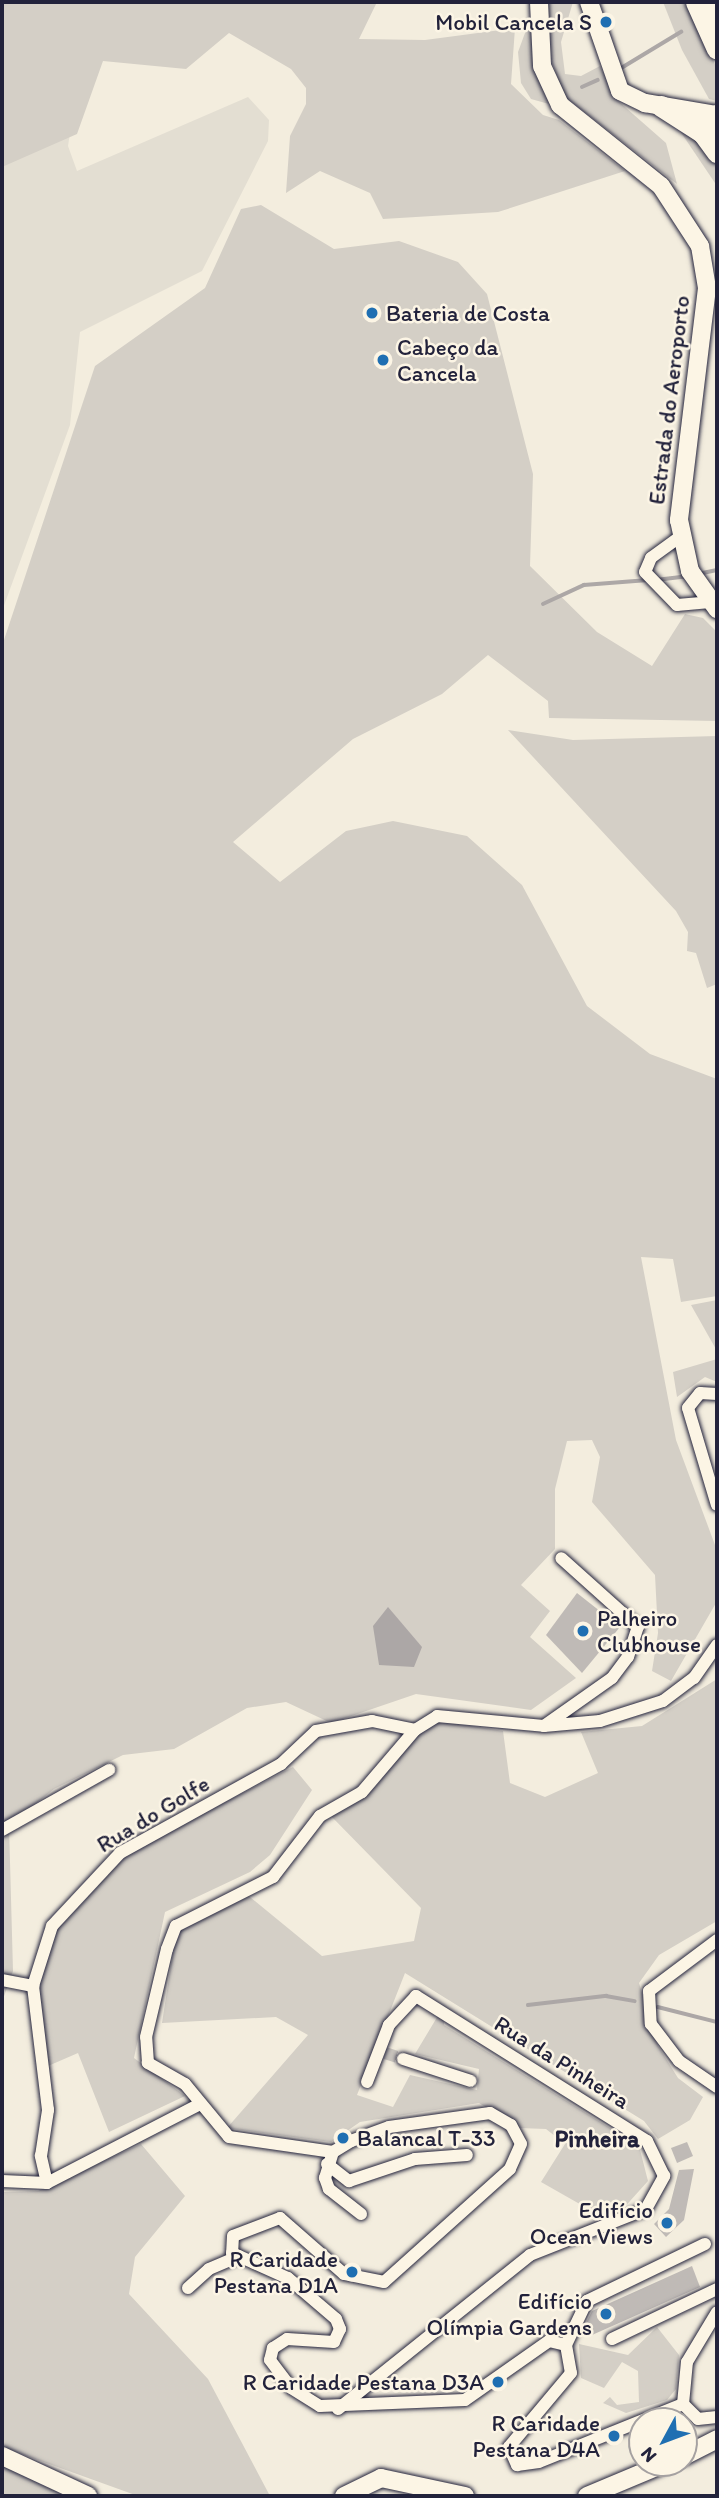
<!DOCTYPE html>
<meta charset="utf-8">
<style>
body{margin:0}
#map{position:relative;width:719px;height:2498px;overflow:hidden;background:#f3edde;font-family:Itim,sans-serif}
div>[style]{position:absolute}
.built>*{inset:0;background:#e3ded2}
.green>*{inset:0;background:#d4cfc6}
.water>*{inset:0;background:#aca7a6}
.stream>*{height:3.5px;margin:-1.75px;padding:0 1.75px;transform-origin:1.75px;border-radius:1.75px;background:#aca7a6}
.building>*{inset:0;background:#bfbab6}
.street-tunnel>*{height:12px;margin-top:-6px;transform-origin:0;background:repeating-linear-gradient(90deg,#c9c4bd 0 12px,transparent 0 18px)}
.roads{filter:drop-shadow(0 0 2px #22223b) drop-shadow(0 0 2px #22223b)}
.street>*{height:12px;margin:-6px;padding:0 6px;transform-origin:6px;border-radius:6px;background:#fcf5e5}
.secondary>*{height:18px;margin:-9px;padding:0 9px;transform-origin:9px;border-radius:9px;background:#fcf5e5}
.highway>*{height:21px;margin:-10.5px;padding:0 10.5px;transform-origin:10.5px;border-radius:10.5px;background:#fcf5e5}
.dots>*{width:19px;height:19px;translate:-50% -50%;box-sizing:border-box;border:4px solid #fcf5e5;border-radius:50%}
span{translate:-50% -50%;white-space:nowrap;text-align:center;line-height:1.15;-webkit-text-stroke:5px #fcf5e5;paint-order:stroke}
.poi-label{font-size:23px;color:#22223b}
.right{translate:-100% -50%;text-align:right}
.left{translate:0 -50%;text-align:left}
.street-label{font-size:23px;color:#22223b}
.neighbourhood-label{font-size:24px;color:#22223b;font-weight:700}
.frame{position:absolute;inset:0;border:4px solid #22223b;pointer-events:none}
.north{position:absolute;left:628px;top:2407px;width:70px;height:70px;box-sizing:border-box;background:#fcf5e5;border:2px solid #a5a1a1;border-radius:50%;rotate:229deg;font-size:19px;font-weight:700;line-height:28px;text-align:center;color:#22223b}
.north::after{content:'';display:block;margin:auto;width:24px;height:32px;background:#1f6fb2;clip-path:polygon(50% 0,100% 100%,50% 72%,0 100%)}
</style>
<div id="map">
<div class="built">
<i style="clip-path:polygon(2px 2px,85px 36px,68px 146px,77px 171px,248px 97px,269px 120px,268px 141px,202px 271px,80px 332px,70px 425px,2px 611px)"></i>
</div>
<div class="green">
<i style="clip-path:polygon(2px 2px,377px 2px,359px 39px,425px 40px,515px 28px,511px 84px,543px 115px,559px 120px,625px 171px,498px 212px,383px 219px,370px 193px,320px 171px,286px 193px,290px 136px,306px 104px,306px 88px,291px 69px,229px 33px,186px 69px,103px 61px,77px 134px,2px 167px)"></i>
<i style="clip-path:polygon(546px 2px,573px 2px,561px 42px,565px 74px,581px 76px,600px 66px,617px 100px,666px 143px,677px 184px,564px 96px,551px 59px)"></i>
<i style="clip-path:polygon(663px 2px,688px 2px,717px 69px,717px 101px,709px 99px,682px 50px)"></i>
<i style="clip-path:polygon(532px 14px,536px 73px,549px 104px,531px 99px,521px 83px,518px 52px)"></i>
<i style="clip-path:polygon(680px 131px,699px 140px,717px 164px,717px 186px)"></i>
<i style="clip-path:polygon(261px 205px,334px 249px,399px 241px,458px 262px,487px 294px,533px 474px,530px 566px,597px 632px,652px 666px,685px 614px,703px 618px,717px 632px,717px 721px,549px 718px,548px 701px,488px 655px,442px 694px,353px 739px,233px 842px,280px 882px,346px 831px,393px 821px,467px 836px,522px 885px,587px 1006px,650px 1054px,717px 1079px,717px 1296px,681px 1302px,673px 1259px,641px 1257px,676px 1440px,715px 1545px,716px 1603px,671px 1681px,652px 1671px,658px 1633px,655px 1575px,592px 1502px,600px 1457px,592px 1440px,567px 1441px,555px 1489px,555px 1549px,521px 1585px,550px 1611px,530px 1637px,576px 1678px,531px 1710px,416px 1694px,331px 1723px,286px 1702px,247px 1708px,174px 1749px,123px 1755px,54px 1789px,9px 1825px,13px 1971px,2px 2002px,2px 646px,95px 366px,205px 288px,241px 209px)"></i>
<i style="clip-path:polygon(508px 730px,573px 740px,717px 736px,717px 984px,707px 988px,696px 953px,687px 951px,688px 932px,676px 911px)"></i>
<i style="clip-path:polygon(717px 1300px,717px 1351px,691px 1305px)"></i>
<i style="clip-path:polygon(717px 1359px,717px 1382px,705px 1377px,677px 1397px,673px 1372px)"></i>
<i style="clip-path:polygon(717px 1679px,717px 1921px,659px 1955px,639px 1983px,658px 2046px,678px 2078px,703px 2097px,690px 2120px,658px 2139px,644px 2121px,405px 1973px,357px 2095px,393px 2107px,410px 2075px,477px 2090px,479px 2069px,415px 2054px,439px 2014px,444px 2016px,444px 2025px,639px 2146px,648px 2181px,621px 2211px,599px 2215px,541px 2182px,565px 2144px,546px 2129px,519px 2128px,479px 2103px,360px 2122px,331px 2142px,227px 2128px,308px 2035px,276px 2017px,162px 2023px,177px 1926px,245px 1893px,322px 1956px,414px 1941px,421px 1908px,331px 1816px,376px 1786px,414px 1734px,434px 1720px,503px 1731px,510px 1783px,545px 1797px,598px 1773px,581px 1732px,642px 1726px)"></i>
<i style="clip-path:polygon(293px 1767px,312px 1790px,270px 1855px,250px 1872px,165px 1912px,134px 2058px,185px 2096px,109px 2132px,78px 2053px,48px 2066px,36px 1989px,50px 1937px,119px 1857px)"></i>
<i style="clip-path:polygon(141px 2144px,185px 2196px,135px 2257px,129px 2294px,208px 2379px,270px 2496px,138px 2496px,2px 2447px,2px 2192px,38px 2191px)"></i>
<i style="clip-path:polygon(657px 2327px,679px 2355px,676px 2389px,667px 2400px,626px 2413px,603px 2403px,610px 2397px,617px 2405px,639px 2402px,638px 2371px,622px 2362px,604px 2388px,581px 2378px,579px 2344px,628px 2355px)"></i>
<i style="clip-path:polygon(2px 2460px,99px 2496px,2px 2496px)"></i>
</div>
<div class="water">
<i style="clip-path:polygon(388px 1607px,422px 1647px,414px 1667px,379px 1665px,373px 1626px)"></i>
</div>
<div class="stream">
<i style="left:623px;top:67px;width:68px;rotate:-31.1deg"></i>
<i style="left:582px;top:87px;width:17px;rotate:-24deg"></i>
<i style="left:698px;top:574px;width:19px;rotate:-12deg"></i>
<i style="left:656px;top:580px;width:31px;rotate:-7deg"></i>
<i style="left:543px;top:604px;width:45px;rotate:-24.9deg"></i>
<i style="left:584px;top:585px;width:64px;rotate:-4.5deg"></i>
<i style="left:528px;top:2005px;width:79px;rotate:-6.6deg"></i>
<i style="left:606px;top:1996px;width:29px;rotate:10deg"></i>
<i style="left:658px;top:2007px;width:61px;rotate:14.3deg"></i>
</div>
<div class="building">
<i style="clip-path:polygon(577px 1593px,620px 1627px,582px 1673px,546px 1635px)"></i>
<i style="clip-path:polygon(687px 2142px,693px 2156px,677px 2163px,671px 2148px)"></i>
<i style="clip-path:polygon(694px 2169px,684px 2220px,666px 2237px,654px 2224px,669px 2209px,679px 2170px)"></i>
<i style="clip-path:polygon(692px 2266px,700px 2287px,592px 2335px,586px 2323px,592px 2311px)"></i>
</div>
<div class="street-tunnel">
<i style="left:385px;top:2053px;width:19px;rotate:18deg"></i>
</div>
<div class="roads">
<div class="street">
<i style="left:681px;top:536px;width:37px;rotate:144deg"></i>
<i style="left:651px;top:558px;width:15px;rotate:113deg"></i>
<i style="left:645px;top:572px;width:46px;rotate:45.9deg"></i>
<i style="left:677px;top:605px;width:33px;rotate:-5deg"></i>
<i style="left:717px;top:1394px;width:17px;rotate:-177deg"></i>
<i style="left:700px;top:1393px;width:19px;rotate:129deg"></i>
<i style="left:688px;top:1408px;width:101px;rotate:73.4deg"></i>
<i style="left:544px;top:1726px;width:56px;rotate:-5.1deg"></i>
<i style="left:600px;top:1721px;width:66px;rotate:-17.6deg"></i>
<i style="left:663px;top:1701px;width:39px;rotate:-37deg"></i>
<i style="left:694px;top:1678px;width:40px;rotate:-55.1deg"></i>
<i style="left:2px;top:1830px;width:123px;rotate:-29.3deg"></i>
<i style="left:717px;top:1940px;width:85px;rotate:143.1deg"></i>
<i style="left:649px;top:1991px;width:33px;rotate:87deg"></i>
<i style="left:651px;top:2024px;width:46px;rotate:52.9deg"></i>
<i style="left:679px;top:2061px;width:46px;rotate:34.4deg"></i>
<i style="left:2px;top:1980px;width:32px;rotate:11deg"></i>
<i style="left:403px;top:2059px;width:71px;rotate:17.9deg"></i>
<i style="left:333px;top:2152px;width:105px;rotate:-171.8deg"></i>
<i style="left:229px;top:2137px;width:69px;rotate:-129.7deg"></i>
<i style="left:185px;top:2084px;width:43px;rotate:-150.4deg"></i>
<i style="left:148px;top:2063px;width:26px;rotate:-94deg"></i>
<i style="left:146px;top:2037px;width:90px;rotate:-76.6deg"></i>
<i style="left:167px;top:1949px;width:25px;rotate:-69deg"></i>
<i style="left:176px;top:1926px;width:109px;rotate:-26.8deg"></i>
<i style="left:273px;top:1877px;width:77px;rotate:-52.4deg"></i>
<i style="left:320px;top:1816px;width:48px;rotate:-29.7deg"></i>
<i style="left:362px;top:1792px;width:82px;rotate:-49.5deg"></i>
<i style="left:415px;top:1730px;width:26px;rotate:-32deg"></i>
<i style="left:437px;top:1716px;width:107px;rotate:5.3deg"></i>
<i style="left:544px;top:1726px;width:83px;rotate:-35.2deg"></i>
<i style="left:612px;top:1678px;width:26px;rotate:-53deg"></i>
<i style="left:628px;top:1657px;width:32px;rotate:-72deg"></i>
<i style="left:638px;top:1627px;width:103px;rotate:-138.1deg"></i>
<i style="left:327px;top:2164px;width:28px;rotate:38deg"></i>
<i style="left:349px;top:2181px;width:70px;rotate:-18.4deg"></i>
<i style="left:415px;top:2159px;width:52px;rotate:-4.4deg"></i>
<i style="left:2px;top:2181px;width:45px;rotate:2.5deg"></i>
<i style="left:47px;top:2183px;width:172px;rotate:-27.3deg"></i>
<i style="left:47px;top:2183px;width:28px;rotate:-103deg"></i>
<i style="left:41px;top:2156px;width:47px;rotate:-81.3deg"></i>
<i style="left:48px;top:2110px;width:125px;rotate:-96.9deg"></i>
<i style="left:33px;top:1986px;width:63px;rotate:-72.4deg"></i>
<i style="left:52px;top:1926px;width:100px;rotate:-47deg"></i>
<i style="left:120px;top:1853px;width:184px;rotate:-28.9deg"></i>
<i style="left:281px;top:1764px;width:48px;rotate:-43.3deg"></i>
<i style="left:316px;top:1731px;width:57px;rotate:-10.1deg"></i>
<i style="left:372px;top:1721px;width:44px;rotate:11.8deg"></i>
<i style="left:361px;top:2214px;width:41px;rotate:-142deg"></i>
<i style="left:329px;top:2189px;width:12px;rotate:-110deg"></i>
<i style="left:325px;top:2178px;width:27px;rotate:-73deg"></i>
<i style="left:333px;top:2152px;width:21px;rotate:-31deg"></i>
<i style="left:351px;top:2141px;width:40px;rotate:-20.2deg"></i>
<i style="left:389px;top:2127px;width:102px;rotate:-7.9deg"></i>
<i style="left:490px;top:2113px;width:24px;rotate:30deg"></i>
<i style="left:511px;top:2125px;width:21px;rotate:62deg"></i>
<i style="left:521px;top:2144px;width:27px;rotate:114deg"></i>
<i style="left:510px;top:2169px;width:169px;rotate:138.1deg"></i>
<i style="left:384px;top:2282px;width:41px;rotate:-168.7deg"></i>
<i style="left:344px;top:2274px;width:85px;rotate:-138.8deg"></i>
<i style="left:280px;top:2218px;width:50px;rotate:159deg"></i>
<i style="left:233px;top:2236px;width:17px;rotate:93deg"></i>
<i style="left:232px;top:2253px;width:61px;rotate:24.1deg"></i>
<i style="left:288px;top:2278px;width:63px;rotate:40.5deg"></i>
<i style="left:336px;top:2319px;width:11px;rotate:68deg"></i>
<i style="left:340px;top:2329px;width:14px;rotate:115deg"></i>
<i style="left:334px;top:2342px;width:47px;rotate:-176.3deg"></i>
<i style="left:287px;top:2339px;width:17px;rotate:147deg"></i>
<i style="left:273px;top:2348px;width:12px;rotate:104deg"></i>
<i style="left:270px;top:2360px;width:35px;rotate:53deg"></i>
<i style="left:291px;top:2388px;width:34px;rotate:32deg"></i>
<i style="left:320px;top:2406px;width:145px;rotate:-2.4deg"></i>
<i style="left:465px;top:2400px;width:103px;rotate:-35.1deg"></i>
<i style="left:549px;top:2341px;width:17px;rotate:13deg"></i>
<i style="left:566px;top:2345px;width:28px;rotate:80deg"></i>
<i style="left:571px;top:2373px;width:97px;rotate:130deg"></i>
<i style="left:509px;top:2447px;width:20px;rotate:66deg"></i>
<i style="left:517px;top:2465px;width:22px;rotate:-8deg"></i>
<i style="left:539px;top:2462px;width:155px;rotate:-21.9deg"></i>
<i style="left:683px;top:2404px;width:21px;rotate:45deg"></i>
<i style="left:698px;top:2419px;width:19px;rotate:-6deg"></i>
<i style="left:188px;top:2288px;width:28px;rotate:-42deg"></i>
<i style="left:209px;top:2269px;width:30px;rotate:-23deg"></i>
<i style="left:612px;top:2339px;width:116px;rotate:-25.5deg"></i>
<i style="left:566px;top:2345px;width:49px;rotate:-64.5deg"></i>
<i style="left:587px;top:2301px;width:131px;rotate:-25.8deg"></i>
<i style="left:683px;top:2404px;width:42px;rotate:-84.6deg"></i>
<i style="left:687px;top:2362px;width:58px;rotate:-59deg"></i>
<i style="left:338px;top:2409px;width:246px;rotate:-38.7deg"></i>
<i style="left:530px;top:2255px;width:125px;rotate:-21.6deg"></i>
<i style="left:646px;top:2209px;width:38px;rotate:-61deg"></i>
<i style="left:664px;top:2176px;width:39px;rotate:-116deg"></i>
<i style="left:647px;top:2141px;width:273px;rotate:-147.9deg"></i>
<i style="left:416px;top:1996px;width:40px;rotate:133deg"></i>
<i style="left:389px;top:2025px;width:61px;rotate:111.1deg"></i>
</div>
<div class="secondary">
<i style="left:539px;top:2px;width:64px;rotate:87.3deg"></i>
<i style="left:542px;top:66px;width:43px;rotate:65.2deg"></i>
<i style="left:560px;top:105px;width:129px;rotate:38.7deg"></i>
<i style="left:661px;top:186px;width:72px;rotate:57deg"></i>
<i style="left:700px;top:246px;width:43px;rotate:80.5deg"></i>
<i style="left:707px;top:288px;width:234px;rotate:96.9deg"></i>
<i style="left:679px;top:520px;width:52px;rotate:77.8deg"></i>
<i style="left:690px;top:571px;width:47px;rotate:54.6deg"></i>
<i style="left:589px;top:2px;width:94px;rotate:70.8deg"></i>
<i style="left:620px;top:91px;width:28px;rotate:26deg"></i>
<i style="left:645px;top:103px;width:73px;rotate:9.5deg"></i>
<i style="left:2px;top:2456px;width:95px;rotate:24.9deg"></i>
<i style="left:684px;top:2456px;width:37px;rotate:-27deg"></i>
<i style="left:344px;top:2496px;width:41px;rotate:-25.9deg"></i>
<i style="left:381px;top:2478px;width:86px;rotate:12.1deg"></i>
<i style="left:587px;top:2496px;width:86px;rotate:-22.7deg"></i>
</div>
<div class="highway">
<i style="left:696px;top:2px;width:51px;rotate:65.9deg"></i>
<i style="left:715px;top:2px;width:6px;rotate:72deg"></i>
<i style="left:661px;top:106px;width:50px;rotate:32.7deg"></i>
<i style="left:703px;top:133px;width:24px;rotate:54deg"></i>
<i style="left:703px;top:133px;width:22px;rotate:-54deg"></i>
</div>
</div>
<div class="dots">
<i style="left:606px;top:22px;background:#1f6fb2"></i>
<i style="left:372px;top:313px;background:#1f6fb2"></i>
<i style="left:383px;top:360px;background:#1f6fb2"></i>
<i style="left:583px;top:1631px;background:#1f6fb2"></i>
<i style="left:343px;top:2138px;background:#1f6fb2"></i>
<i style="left:667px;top:2223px;background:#1f6fb2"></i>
<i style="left:352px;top:2272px;background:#1f6fb2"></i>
<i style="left:606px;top:2314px;background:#1f6fb2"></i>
<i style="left:498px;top:2382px;background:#1f6fb2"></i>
<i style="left:614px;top:2436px;background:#1f6fb2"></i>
</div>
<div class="poi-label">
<span class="right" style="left:592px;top:22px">Mobil Cancela S</span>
<span class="left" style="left:386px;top:313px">Bateria de Costa</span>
<span class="left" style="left:397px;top:360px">Cabeço da<br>Cancela</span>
<span class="left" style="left:597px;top:1631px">Palheiro<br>Clubhouse</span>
<span class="left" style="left:357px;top:2138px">Balancal T-33</span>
<span class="right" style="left:653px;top:2223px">Edifício<br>Ocean Views</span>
<span class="right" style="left:338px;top:2272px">R Caridade<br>Pestana D1A</span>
<span class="right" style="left:592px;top:2314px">Edifício<br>Olímpia Gardens</span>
<span class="right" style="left:484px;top:2382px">R Caridade Pestana D3A</span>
<span class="right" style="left:600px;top:2436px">R Caridade<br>Pestana D4A</span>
</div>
<div class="street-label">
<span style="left:669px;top:400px;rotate:-83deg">Estrada do Aeroporto</span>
<span style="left:153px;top:1814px;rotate:-31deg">Rua do Golfe</span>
<span style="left:562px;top:2062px;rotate:32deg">Rua da Pinheira</span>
</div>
<div class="neighbourhood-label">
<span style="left:597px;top:2139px">Pinheira</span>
</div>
<div class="frame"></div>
<div class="north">N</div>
</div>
